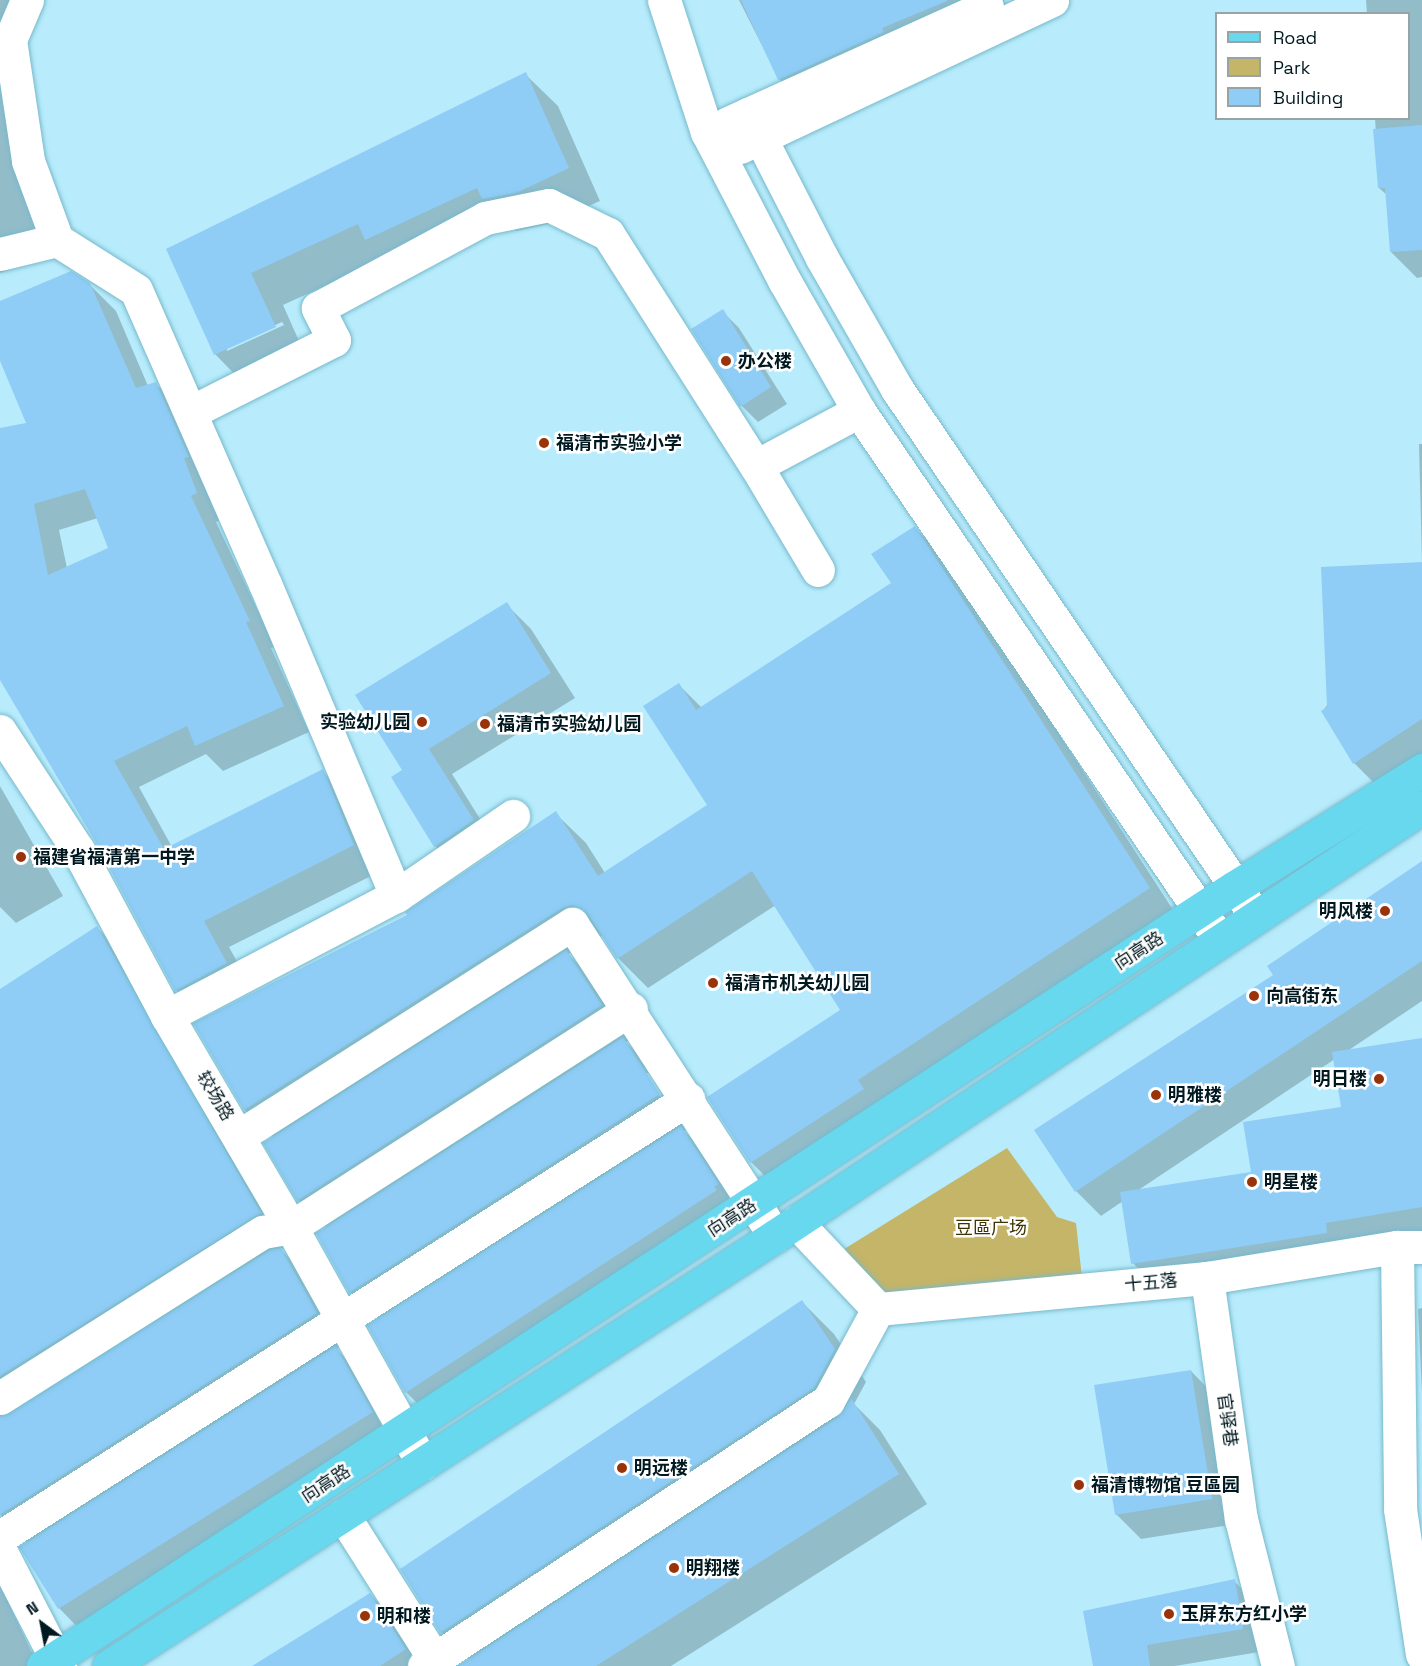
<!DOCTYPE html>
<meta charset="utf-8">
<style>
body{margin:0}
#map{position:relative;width:1422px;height:1666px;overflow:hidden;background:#b8ecfc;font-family:"Space Grotesk","Noto Sans SC",sans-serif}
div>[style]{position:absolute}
.green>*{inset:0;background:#c4b568}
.shadow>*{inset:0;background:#0003}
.building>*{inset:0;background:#8fcdf7}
.roads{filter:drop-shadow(0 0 2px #77b9cc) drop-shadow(0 0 2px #77b9cc)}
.street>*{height:33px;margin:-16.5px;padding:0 16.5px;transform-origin:16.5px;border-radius:16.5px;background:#fff}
.secondary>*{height:33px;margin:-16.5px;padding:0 16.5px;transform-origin:16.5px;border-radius:16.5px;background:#fff}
.primary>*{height:33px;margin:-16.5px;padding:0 16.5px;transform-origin:16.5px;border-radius:16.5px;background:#67d8ee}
.dots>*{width:16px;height:16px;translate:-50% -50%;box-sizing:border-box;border:3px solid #fff;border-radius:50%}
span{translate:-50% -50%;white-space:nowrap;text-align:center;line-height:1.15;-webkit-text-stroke:5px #fff;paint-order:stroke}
.poi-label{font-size:18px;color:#001920;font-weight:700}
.left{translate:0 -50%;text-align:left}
.right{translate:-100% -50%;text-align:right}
.street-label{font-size:18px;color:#001920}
.park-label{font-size:18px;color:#3d3400}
.legend{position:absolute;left:1215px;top:12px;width:195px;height:108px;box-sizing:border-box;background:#fff;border:2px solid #99a3a6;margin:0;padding:8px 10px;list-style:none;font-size:18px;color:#001920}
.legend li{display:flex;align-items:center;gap:12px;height:30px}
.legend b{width:30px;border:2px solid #99a3a6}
.north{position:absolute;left:12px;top:1594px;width:60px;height:60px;-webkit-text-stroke:4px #fff;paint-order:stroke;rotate:328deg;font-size:16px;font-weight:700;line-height:24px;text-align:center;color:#001920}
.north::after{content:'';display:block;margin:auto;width:21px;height:27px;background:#001920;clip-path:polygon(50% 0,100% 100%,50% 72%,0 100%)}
</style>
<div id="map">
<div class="green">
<i style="clip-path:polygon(1007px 1148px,1057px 1217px,1076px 1223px,1082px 1278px,879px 1298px,841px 1251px)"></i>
</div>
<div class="shadow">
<i style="clip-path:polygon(0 0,20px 0,45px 258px,0 273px)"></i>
<i style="clip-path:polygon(739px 0,1003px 0,1007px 10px,803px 102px,779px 79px)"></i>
<i style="clip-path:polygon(1366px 0,1422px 0,1422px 277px,1417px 278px,1391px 252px,1387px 195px,1379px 188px,1375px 118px,1408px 118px,1408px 14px,1367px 14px)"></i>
<i style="clip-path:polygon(evenodd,525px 74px,558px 106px,600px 201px,548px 224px,516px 231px,506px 222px,386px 258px,283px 305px,307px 359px,247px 387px,215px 354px,167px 249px,525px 74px,282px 322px,284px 325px,227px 351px,227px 347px,282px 322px)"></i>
<i style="clip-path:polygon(evenodd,89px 284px,116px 311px,148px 386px,156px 384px,182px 410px,222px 519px,216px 522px,275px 647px,271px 648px,309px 732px,223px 771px,206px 754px,139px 787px,172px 847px,322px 771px,348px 797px,379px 872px,229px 947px,252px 989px,202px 1016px,176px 990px,96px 840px,0 677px,0 430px,28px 424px,0 357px,0 303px,89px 284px,98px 518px,110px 549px,67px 568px,59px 530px,98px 518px)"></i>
<i style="clip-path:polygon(722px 311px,739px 328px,787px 404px,758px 422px,742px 406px)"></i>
<i style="clip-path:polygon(1419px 444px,1422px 444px,1422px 762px,1380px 789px,1354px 763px,1323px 711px,1422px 563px)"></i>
<i style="clip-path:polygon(evenodd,915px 528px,945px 558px,1179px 919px,781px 1192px,751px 1162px,709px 1097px,842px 1010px,776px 905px,648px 988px,618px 958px,603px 935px,568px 954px,598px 984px,633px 1038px,626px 1042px,655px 1071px,691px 1127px,684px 1131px,713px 1160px,750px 1216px,438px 1424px,406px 1392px,379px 1320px,350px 1292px,327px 1228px,298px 1200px,274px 1138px,245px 1110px,195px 1024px,409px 915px,555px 813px,586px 843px,605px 873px,709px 806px,679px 685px,702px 708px,893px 584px,915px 528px,645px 1073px,649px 1073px,666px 1100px,663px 1101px,645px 1073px)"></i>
<i style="clip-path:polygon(506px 604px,531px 629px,575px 698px,452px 774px,497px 846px,460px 871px,435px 846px,393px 778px,404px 771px)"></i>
<i style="clip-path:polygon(0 786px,63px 896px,16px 923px,0 907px)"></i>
<i style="clip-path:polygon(evenodd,1422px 863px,1422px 1001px,1346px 1052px,1422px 1039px,1422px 1239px,1160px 1291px,1133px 1263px,1123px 1201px,1101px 1216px,1076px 1191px,1275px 975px,1422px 863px,1335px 1059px,1342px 1108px,1252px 1173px,1137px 1191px,1335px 1059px)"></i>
<i style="clip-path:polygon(97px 928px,127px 957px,290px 1243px,280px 1249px,310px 1279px,346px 1343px,336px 1349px,367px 1380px,404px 1445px,91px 1641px,59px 1608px,22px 1547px,28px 1543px,0 1514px,0 990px)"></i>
<i style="clip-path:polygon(802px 1302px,834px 1334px,866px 1382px,854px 1404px,880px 1430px,927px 1504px,671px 1666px,461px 1666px,470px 1660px,441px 1632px)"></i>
<i style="clip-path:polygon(1422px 1308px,1422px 1393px,1418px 1309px)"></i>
<i style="clip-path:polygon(1191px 1371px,1215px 1396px,1236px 1524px,1141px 1539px,1116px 1514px)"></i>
<i style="clip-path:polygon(1234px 1581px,1256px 1603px,1265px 1651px,1175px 1666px,1094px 1666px)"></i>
<i style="clip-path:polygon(0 1584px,38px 1666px,0 1666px)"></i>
<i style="clip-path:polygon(370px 1594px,399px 1624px,426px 1666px,254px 1666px)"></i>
</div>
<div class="building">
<i style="clip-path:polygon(741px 0,947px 0,947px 1px,882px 28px,884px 32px,778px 80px)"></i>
<i style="clip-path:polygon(526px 72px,569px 168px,516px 193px,482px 199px,477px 188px,365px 240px,358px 224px,251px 273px,276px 327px,214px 355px,166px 249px)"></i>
<i style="clip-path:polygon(1422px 125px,1422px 250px,1390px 252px,1385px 188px,1378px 188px,1373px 129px)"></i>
<i style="clip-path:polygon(evenodd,71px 271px,90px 283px,136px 388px,156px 382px,189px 457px,184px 458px,197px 493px,191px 496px,250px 621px,246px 622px,284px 706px,195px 746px,187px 726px,114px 761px,164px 849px,323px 769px,354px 845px,204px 921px,227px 963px,175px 991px,95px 841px,0 680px,0 428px,26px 423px,0 361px,0 301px,71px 271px,85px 489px,108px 548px,48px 575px,34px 504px,85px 489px)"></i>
<i style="clip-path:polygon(723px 309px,771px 387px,740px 407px,691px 329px)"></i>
<i style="clip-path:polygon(915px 526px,1150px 888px,858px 1080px,864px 1089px,750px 1163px,707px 1097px,840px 1010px,752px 871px,617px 959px,587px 913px,572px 905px,562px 908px,244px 1110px,193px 1023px,407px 915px,405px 912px,556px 811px,598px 876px,707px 805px,643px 706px,679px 683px,696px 710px,891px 583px,871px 554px)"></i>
<i style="clip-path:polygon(1422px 562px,1422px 719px,1353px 764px,1321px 711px,1327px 707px,1321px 567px)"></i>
<i style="clip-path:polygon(507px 602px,551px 673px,429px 749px,474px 820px,434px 847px,391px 777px,402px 770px,355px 695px)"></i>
<i style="clip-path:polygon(1422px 861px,1422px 961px,1075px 1192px,1034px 1130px,1273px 975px,1267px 966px)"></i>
<i style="clip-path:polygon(97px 926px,261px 1213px,0 1376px,0 989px)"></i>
<i style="clip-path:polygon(566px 950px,602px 1005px,297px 1201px,263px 1143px)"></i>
<i style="clip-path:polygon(623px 1037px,660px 1094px,349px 1293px,316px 1233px)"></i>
<i style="clip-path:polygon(1422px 1038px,1422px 1207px,1326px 1223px,1327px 1233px,1131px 1264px,1120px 1192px,1251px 1172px,1243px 1122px,1341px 1107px,1332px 1052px)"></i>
<i style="clip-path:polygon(681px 1126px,719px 1184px,714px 1187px,717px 1190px,405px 1393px,367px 1325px)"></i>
<i style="clip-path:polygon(281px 1248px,317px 1313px,0 1515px,0 1417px,270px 1250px)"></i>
<i style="clip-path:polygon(802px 1300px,835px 1349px,814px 1388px,440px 1633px,400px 1569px)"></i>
<i style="clip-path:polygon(336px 1346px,373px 1412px,58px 1609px,19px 1547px)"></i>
<i style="clip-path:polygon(1191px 1370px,1212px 1499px,1115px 1515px,1094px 1385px)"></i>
<i style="clip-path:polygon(851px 1398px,899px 1474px,596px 1666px,458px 1666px,838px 1417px)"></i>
<i style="clip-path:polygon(1235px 1579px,1243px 1629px,1147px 1645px,1150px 1666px,1093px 1666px,1083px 1611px)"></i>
<i style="clip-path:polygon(370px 1593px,406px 1649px,380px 1666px,252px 1666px)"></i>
</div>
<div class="roads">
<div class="street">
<i style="left:27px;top:0;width:43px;rotate:113deg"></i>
<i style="left:10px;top:40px;width:122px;rotate:81.5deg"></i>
<i style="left:28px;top:161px;width:84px;rotate:69.8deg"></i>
<i style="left:57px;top:240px;width:93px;rotate:32.3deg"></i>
<i style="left:136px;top:290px;width:323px;rotate:66.3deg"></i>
<i style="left:266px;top:586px;width:336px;rotate:67.2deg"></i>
<i style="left:664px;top:0;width:139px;rotate:72deg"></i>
<i style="left:707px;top:132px;width:167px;rotate:62.5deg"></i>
<i style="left:784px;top:280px;width:151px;rotate:60.2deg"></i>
<i style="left:859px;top:411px;width:640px;rotate:55.69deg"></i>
<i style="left:748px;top:114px;width:162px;rotate:62.8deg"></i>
<i style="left:822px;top:258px;width:151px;rotate:60.2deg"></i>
<i style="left:897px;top:389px;width:636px;rotate:55.76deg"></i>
<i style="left:728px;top:123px;width:284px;rotate:-24.3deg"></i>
<i style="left:740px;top:147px;width:345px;rotate:-25.2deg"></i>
<i style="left:0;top:254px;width:59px;rotate:-13.8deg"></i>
<i style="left:191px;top:412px;width:160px;rotate:-26.7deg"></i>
<i style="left:334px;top:340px;width:36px;rotate:-117deg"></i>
<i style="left:318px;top:308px;width:190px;rotate:-28.3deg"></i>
<i style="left:485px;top:218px;width:65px;rotate:-11.5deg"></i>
<i style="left:549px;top:205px;width:66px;rotate:26.2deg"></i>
<i style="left:608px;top:234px;width:275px;rotate:57.5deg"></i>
<i style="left:756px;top:466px;width:121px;rotate:59.2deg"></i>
<i style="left:756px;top:466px;width:117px;rotate:-28.1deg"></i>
<i style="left:167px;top:1016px;width:259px;rotate:-27.7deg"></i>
<i style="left:396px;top:896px;width:142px;rotate:-34.4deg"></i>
<i style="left:239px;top:1136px;width:395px;rotate:-32.5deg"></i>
<i style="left:572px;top:924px;width:372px;rotate:57deg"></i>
<i style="left:775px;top:1236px;width:39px;rotate:-122deg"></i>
<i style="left:796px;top:1222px;width:120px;rotate:46.7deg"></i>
<i style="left:1397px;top:1247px;width:262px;rotate:89.3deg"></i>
<i style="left:1400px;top:1509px;width:147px;rotate:81.4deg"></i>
<i style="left:1207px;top:1278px;width:243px;rotate:82deg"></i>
<i style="left:1241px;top:1519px;width:152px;rotate:75.9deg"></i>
<i style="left:878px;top:1309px;width:330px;rotate:-5.4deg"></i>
<i style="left:1207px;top:1278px;width:193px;rotate:-9.3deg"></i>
<i style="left:1397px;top:1247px;width:25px"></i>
<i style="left:0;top:1398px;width:311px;rotate:-32.3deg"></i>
<i style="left:263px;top:1232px;width:28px;rotate:-10deg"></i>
<i style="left:291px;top:1227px;width:404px;rotate:-32.7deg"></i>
<i style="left:343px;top:1515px;width:179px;rotate:57.6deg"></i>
<i style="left:0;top:1537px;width:816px;rotate:-32.48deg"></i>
<i style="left:0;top:1550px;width:131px;rotate:62.7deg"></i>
<i style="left:424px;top:1666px;width:483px;rotate:-33.3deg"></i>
<i style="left:828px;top:1401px;width:105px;rotate:-61.5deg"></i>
</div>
<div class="secondary">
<i style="left:0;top:731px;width:142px;rotate:56.8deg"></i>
<i style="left:78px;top:850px;width:188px;rotate:61.8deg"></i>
<i style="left:167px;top:1016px;width:245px;rotate:59.6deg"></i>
<i style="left:291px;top:1227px;width:271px;rotate:60.9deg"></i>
</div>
<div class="primary">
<i style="left:43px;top:1666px;width:1424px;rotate:-33.17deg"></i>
<i style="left:1235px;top:887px;width:221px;rotate:-32deg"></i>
<i style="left:109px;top:1666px;width:793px;rotate:-32.85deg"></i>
<i style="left:775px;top:1236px;width:776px;rotate:-33.55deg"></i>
</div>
</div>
<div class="dots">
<i style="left:726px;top:361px;background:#99330a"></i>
<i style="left:544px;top:443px;background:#99330a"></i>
<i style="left:422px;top:722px;background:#99330a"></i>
<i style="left:485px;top:724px;background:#99330a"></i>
<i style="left:21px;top:857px;background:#99330a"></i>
<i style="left:1385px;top:911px;background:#99330a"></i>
<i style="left:713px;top:983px;background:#99330a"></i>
<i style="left:1254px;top:996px;background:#99330a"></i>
<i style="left:1379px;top:1079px;background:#99330a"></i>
<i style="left:1156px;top:1095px;background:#99330a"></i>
<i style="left:1252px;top:1182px;background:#99330a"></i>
<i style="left:622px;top:1468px;background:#99330a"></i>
<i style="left:1079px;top:1485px;background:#99330a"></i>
<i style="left:674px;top:1568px;background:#99330a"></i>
<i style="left:1169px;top:1614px;background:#99330a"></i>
<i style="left:365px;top:1616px;background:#99330a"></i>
</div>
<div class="poi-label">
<span class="left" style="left:738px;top:361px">办公楼</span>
<span class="left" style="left:556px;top:443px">福清市实验小学</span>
<span class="right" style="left:410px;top:722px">实验幼儿园</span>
<span class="left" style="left:497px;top:724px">福清市实验幼儿园</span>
<span class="left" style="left:33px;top:857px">福建省福清第一中学</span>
<span class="right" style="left:1373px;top:911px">明风楼</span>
<span class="left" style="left:725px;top:983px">福清市机关幼儿园</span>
<span class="left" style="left:1266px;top:996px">向高街东</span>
<span class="right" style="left:1367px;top:1079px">明日楼</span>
<span class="left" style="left:1168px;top:1095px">明雅楼</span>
<span class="left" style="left:1264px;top:1182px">明星楼</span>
<span class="left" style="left:634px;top:1468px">明远楼</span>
<span class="left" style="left:1091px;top:1485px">福清博物馆 豆區园</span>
<span class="left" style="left:686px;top:1568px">明翔楼</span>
<span class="left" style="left:1181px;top:1614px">玉屏东方红小学</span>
<span class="left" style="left:377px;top:1616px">明和楼</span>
</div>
<div class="street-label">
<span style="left:1139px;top:951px;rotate:-33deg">向高路</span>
<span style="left:215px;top:1096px;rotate:59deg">较场路</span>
<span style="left:732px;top:1218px;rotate:-33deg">向高路</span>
<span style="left:1151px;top:1283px;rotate:-5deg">十五落</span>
<span style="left:1227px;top:1420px;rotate:82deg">官驿巷</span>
<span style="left:326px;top:1484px;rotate:-33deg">向高路</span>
</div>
<div class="park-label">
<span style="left:991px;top:1228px">豆區广场</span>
</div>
<ul class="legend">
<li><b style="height:8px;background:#67d8ee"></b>Road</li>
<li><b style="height:16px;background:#c4b568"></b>Park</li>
<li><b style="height:16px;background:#8fcdf7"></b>Building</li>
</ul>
<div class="north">N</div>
</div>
